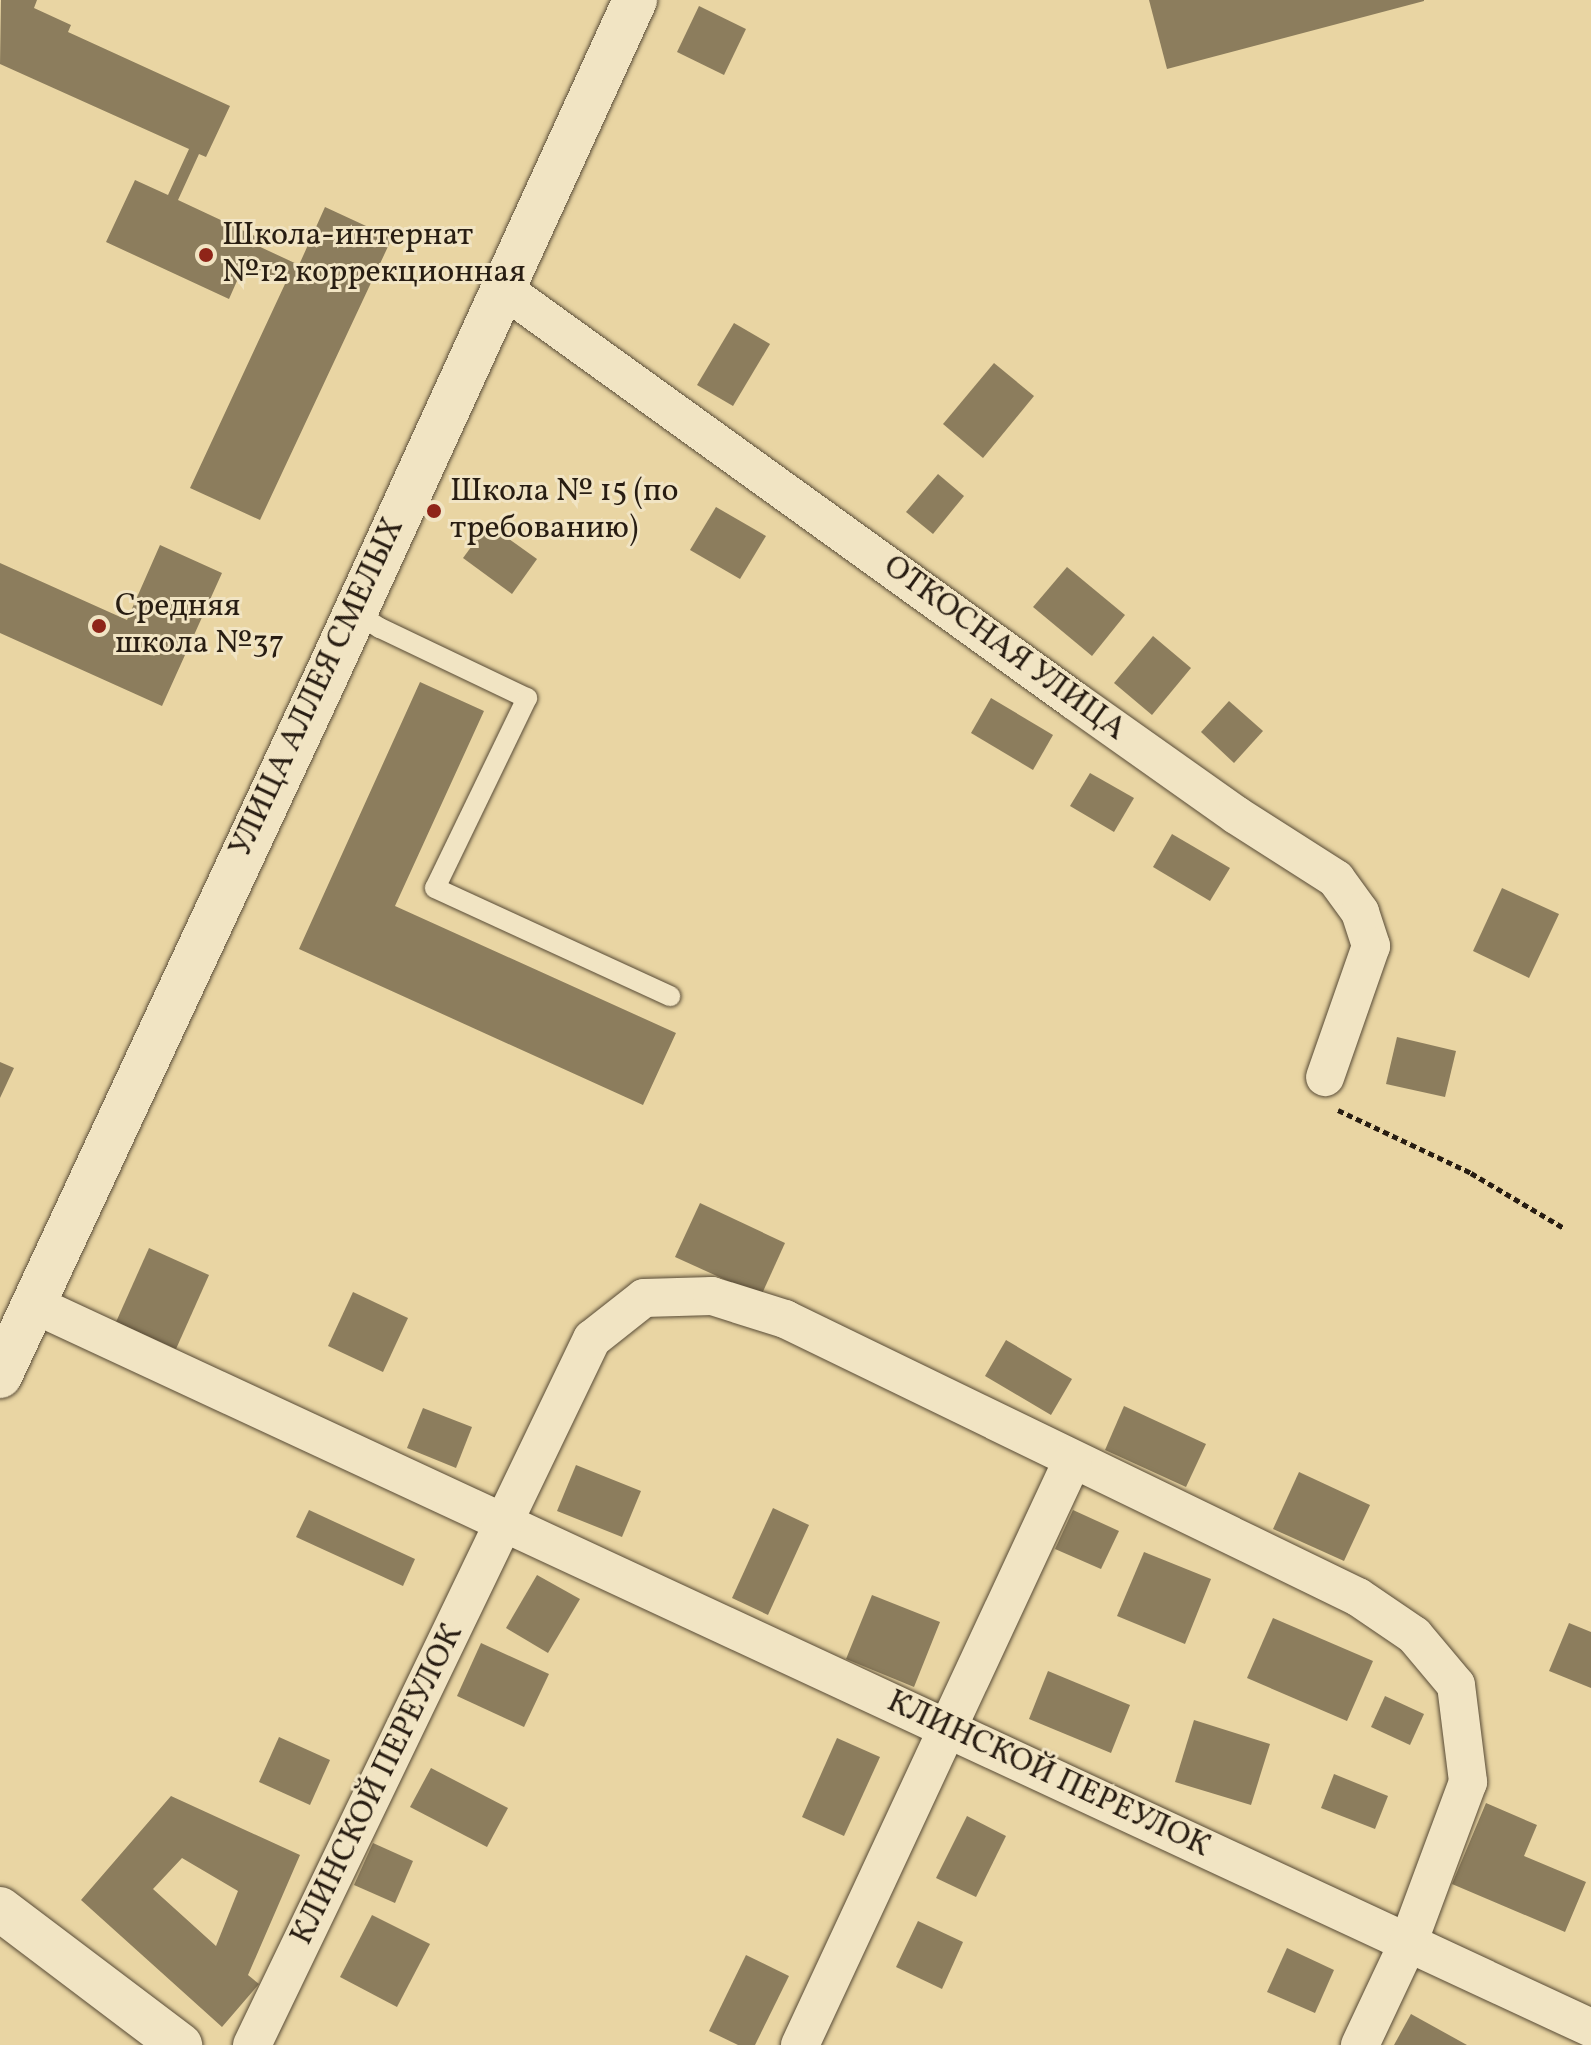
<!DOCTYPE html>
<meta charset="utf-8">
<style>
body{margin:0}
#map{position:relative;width:1591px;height:2045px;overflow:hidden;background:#e9d5a3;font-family:Vollkorn,serif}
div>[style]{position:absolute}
.building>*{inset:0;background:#8c7d5d}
.path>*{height:5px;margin-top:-2.5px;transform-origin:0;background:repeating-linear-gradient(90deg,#281d12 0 6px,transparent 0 10px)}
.roads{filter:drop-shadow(0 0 2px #584b36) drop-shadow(0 0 2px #584b36)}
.lane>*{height:20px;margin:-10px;padding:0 10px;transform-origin:10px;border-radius:10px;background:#f1e4c3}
.street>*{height:38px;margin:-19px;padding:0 19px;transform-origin:19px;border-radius:19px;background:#f1e4c3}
.secondary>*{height:44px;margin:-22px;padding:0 22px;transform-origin:22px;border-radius:22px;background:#f1e4c3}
.dots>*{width:22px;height:22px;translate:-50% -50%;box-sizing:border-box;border:4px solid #f1e4c3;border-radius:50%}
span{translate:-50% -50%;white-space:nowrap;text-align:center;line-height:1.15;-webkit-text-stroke:6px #f1e4c3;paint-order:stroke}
.poi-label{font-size:32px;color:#281d12}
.left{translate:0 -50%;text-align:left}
.street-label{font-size:32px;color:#281d12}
</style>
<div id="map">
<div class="building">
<i style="clip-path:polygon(1px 0,37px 0,34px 8px,71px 25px,68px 32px,230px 106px,206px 157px,199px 154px,178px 200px,259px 238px,256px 245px,299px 265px,325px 207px,392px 238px,260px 520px,190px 488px,285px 284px,244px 265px,229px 299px,106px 242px,135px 180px,168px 195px,189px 149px,0 64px)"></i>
<i style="clip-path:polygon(1149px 0,1424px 0,1424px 1px,1167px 69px)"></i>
<i style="clip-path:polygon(699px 6px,746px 29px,724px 75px,677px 52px)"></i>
<i style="clip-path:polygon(734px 323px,770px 344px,733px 406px,697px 385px)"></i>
<i style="clip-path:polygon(994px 363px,1034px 396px,983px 458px,943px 424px)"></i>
<i style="clip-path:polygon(938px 474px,964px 496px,933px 534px,906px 512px)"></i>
<i style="clip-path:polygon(716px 507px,766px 536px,740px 579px,690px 550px)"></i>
<i style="clip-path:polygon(488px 524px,537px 559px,512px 594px,463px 558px)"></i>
<i style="clip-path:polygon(160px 545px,222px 573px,162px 706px,0 633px,0 563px,127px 620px)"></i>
<i style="clip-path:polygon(1067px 567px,1125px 615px,1092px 656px,1033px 607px)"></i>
<i style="clip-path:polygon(1153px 636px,1191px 668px,1152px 715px,1114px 683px)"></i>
<i style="clip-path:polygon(420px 682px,484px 711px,395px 906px,676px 1033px,643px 1105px,299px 949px)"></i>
<i style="clip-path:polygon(991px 698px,1053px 735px,1033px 770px,971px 733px)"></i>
<i style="clip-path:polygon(1229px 701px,1263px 731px,1234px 763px,1201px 732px)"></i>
<i style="clip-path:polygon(1090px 773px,1134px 798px,1114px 832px,1070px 806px)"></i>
<i style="clip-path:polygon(1172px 834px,1230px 868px,1210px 901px,1153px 867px)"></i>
<i style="clip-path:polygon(1502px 888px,1559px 914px,1529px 978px,1473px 951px)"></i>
<i style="clip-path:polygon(1397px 1037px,1456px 1051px,1445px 1097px,1386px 1084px)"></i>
<i style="clip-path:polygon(0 1062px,14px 1068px,0 1098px)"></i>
<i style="clip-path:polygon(700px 1203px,785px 1243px,761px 1296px,675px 1257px)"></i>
<i style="clip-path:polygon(149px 1248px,209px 1275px,176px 1349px,116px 1322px)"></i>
<i style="clip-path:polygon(353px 1292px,408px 1318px,383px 1372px,328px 1346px)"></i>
<i style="clip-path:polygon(1006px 1340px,1072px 1379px,1051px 1415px,985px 1376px)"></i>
<i style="clip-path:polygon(1124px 1406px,1206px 1444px,1186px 1487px,1105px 1450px)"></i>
<i style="clip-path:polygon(423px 1408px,472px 1427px,456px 1468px,407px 1448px)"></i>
<i style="clip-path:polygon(576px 1465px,641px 1491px,622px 1537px,557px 1511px)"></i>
<i style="clip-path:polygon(1299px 1472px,1370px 1505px,1344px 1561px,1273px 1529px)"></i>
<i style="clip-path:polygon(773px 1508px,809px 1525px,768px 1615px,732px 1598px)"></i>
<i style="clip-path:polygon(309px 1510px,415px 1559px,403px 1586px,296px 1537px)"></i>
<i style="clip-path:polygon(1073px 1510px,1119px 1531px,1101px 1569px,1055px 1549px)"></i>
<i style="clip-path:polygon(1144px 1552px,1211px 1579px,1185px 1644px,1117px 1616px)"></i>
<i style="clip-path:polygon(537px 1575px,580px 1599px,548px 1653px,506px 1628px)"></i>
<i style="clip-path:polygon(872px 1595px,940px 1622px,914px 1687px,846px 1659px)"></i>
<i style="clip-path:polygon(1273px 1618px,1373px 1661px,1347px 1721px,1247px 1678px)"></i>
<i style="clip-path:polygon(1569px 1623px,1591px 1632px,1591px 1688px,1549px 1671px)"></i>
<i style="clip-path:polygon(481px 1643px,549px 1674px,524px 1727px,457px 1696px)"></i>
<i style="clip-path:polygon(1048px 1671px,1130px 1705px,1111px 1753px,1029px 1719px)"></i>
<i style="clip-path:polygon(1385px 1696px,1424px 1714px,1410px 1745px,1371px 1727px)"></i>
<i style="clip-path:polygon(1194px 1720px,1270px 1744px,1251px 1805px,1175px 1782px)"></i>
<i style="clip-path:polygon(279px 1737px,330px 1760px,310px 1805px,259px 1782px)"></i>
<i style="clip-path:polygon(837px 1738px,880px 1757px,844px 1836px,802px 1817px)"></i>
<i style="clip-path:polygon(431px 1768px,508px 1808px,487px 1847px,410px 1807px)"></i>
<i style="clip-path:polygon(1334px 1774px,1388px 1796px,1375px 1829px,1321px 1808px)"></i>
<i style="clip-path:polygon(evenodd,171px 1796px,300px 1855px,248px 1975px,259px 1984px,222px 2027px,81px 1900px,171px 1796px,182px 1858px,238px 1891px,216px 1946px,153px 1889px,182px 1858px)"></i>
<i style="clip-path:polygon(1486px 1803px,1537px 1825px,1524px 1856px,1586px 1882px,1565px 1932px,1452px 1884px)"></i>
<i style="clip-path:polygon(967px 1816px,1006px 1836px,976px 1897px,936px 1878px)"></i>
<i style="clip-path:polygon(373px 1843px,413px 1861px,395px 1903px,354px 1885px)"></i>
<i style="clip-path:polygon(372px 1915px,430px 1944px,397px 2007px,340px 1977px)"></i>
<i style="clip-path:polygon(918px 1921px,963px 1942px,942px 1989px,896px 1967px)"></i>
<i style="clip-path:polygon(1287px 1948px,1334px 1970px,1315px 2013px,1267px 1992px)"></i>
<i style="clip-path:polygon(746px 1955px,789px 1976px,755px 2045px,738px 2045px,709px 2031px)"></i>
<i style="clip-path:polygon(1411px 2014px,1467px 2045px,1394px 2045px)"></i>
</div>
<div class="path">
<i style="left:1338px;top:1110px;width:147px;rotate:25.3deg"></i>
<i style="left:1471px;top:1173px;width:108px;rotate:30.6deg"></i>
</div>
<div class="roads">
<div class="lane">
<i style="left:355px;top:612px;width:30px;rotate:33deg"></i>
<i style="left:380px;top:628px;width:163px;rotate:25.5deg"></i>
<i style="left:527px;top:698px;width:211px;rotate:115.8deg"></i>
<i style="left:435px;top:888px;width:259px;rotate:24.7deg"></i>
</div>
<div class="street">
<i style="left:502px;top:288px;width:706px;rotate:35.78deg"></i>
<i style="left:1075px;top:701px;width:197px;rotate:35.3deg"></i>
<i style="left:1236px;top:815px;width:119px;rotate:32.6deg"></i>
<i style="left:1336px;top:879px;width:41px;rotate:54deg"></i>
<i style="left:1360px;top:912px;width:36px;rotate:72deg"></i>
<i style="left:1371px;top:946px;width:139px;rotate:109.3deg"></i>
<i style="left:33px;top:1304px;width:1718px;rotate:24.92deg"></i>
<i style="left:252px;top:2045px;width:784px;rotate:-64.29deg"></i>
<i style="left:592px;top:1339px;width:66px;rotate:-38.3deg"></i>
<i style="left:644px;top:1298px;width:68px;rotate:-1.7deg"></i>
<i style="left:712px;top:1296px;width:77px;rotate:17.5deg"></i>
<i style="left:785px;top:1319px;width:637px;rotate:25.88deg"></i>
<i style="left:1358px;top:1597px;width:68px;rotate:34.2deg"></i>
<i style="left:1414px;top:1635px;width:65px;rotate:50deg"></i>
<i style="left:1456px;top:1685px;width:98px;rotate:82.9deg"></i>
<i style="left:1468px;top:1782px;width:172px;rotate:110.4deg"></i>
<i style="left:1408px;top:1943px;width:113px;rotate:115.2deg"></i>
<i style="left:800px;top:2045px;width:646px;rotate:-65.02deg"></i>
</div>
<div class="secondary">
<i style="left:0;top:1376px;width:779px;rotate:-65.01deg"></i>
<i style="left:329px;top:670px;width:737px;rotate:-65.45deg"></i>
<i style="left:0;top:1909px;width:226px;rotate:37.1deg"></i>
</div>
</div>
<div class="dots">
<i style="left:206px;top:255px;background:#8f2418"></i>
<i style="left:434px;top:511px;background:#8f2418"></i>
<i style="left:99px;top:626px;background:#8f2418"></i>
</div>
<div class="poi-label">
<span class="left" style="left:222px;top:255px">Школа-интернат<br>№12 коррекционная</span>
<span class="left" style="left:450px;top:511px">Школа № 15 (по<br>требованию)</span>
<span class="left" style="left:115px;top:626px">Средняя<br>школа №37</span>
</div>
<div class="street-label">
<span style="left:1004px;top:649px;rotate:36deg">ОТКОСНАЯ УЛИЦА</span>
<span style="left:318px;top:688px;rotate:-65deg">УЛИЦА АЛЛЕЯ СМЕЛЫХ</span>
<span style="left:1048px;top:1775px;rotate:25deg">КЛИНСКОЙ ПЕРЕУЛОК</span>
<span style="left:378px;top:1785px;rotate:-64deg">КЛИНСКОЙ ПЕРЕУЛОК</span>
</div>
</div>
